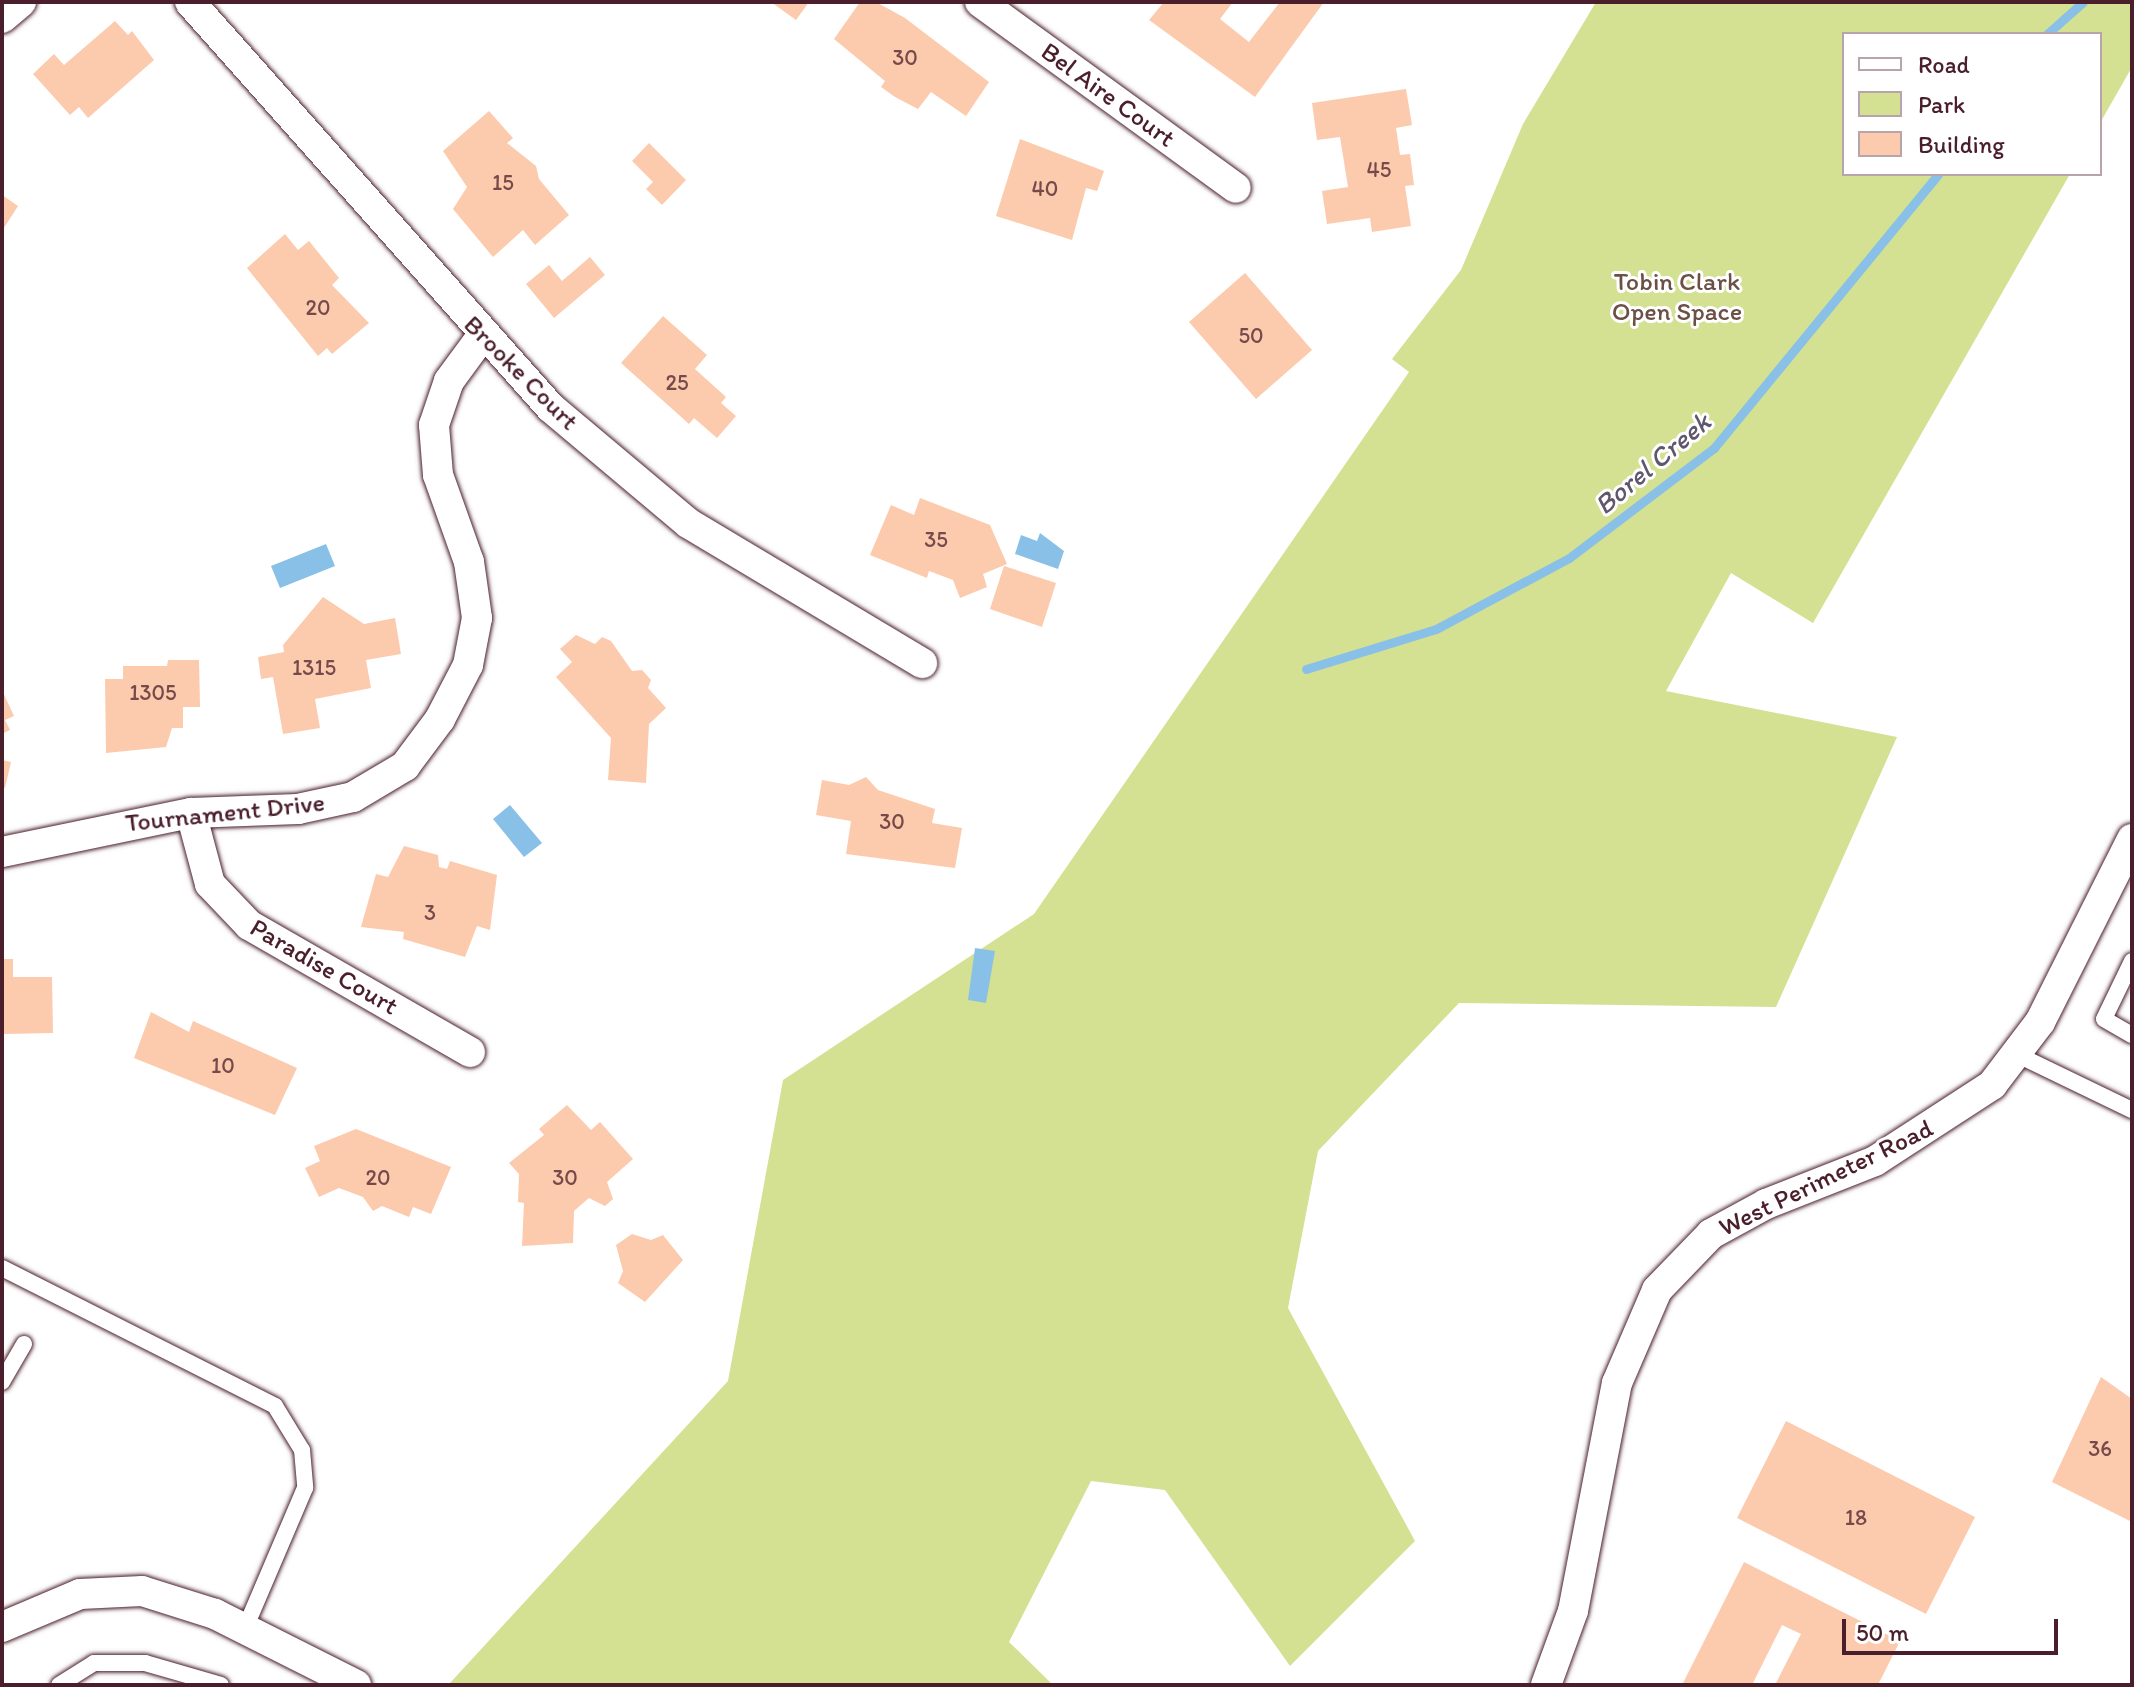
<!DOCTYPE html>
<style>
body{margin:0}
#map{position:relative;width:2134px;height:1687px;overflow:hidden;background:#fff;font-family:Itim,sans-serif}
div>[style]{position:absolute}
.green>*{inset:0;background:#d4e092}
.water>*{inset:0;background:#89c0e7}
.stream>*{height:9px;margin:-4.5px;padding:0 4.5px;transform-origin:4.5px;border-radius:4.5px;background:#89c0e7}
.building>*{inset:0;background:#fccaac}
.roads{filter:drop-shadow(0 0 2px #4a1f2b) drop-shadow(0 0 2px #4a1f2b)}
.lane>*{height:16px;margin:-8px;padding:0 8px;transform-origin:8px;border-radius:8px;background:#fff}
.street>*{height:30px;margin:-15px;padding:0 15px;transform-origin:15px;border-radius:15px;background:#fff}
span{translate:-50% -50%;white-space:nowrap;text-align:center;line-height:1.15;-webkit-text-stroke:6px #fff;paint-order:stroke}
.number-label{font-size:22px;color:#764a4b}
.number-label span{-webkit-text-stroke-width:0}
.street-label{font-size:26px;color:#4a1f2b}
.park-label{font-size:26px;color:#6c4f45}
.water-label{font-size:28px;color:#60576d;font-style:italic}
.frame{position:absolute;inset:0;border:4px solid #4a1f2b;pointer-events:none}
.legend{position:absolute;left:1842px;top:32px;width:260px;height:144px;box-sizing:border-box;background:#fff;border:2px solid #b7a5aa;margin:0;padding:10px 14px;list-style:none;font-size:24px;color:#4a1f2b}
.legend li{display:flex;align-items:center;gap:16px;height:40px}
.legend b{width:40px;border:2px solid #b7a5aa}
.scale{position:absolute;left:1842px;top:1619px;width:216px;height:36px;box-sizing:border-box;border:4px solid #4a1f2b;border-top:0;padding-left:10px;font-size:24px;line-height:28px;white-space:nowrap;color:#4a1f2b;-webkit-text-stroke:6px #fff;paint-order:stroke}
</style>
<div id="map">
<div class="green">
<i style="clip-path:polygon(1596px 2px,2132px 2px,2132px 67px,2100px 123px,2100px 34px,1844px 34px,1844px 174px,2070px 174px,1813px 623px,1731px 573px,1666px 691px,1897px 737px,1776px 1007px,1459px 1003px,1318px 1151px,1288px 1308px,1415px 1541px,1290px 1666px,1165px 1490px,1091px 1481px,1009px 1642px,1053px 1685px,450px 1683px,728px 1381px,783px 1080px,1034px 914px,1409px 372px,1392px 359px,1461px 270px,1523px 124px)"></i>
</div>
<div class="water">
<i style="clip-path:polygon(1040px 533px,1064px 551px,1058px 569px,1015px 554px,1021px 535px,1037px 541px)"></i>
<i style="clip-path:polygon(326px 544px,335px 566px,280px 588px,271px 566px)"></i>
<i style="clip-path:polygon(510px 805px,542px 843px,524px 857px,493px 819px)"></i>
<i style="clip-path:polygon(975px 948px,995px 951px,986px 1003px,968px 1000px)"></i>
</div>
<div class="stream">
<i style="left:2047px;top:34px;width:48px;rotate:-41.6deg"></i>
<i style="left:1306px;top:669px;width:136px;rotate:-17.1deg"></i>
<i style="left:1436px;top:629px;width:151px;rotate:-28.1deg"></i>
<i style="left:1569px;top:558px;width:182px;rotate:-37.2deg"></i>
<i style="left:1714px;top:448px;width:354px;rotate:-50.7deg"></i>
</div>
<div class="building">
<i style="clip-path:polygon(771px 2px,809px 2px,796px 20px)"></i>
<i style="clip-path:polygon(860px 2px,876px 2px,905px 18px,989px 82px,966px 116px,931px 92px,918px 109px,895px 97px,881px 87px,885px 81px,834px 39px)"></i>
<i style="clip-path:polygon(1164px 2px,1233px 2px,1220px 19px,1249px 42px,1280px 2px,1324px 2px,1255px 97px,1149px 20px)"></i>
<i style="clip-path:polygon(115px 21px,128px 35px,132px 31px,154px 60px,88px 118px,79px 107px,70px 115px,33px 74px,54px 54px,64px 65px)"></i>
<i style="clip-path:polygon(1406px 89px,1412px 125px,1396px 128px,1400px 155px,1410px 154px,1414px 185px,1405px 186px,1411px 226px,1372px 232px,1370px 218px,1327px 224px,1322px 191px,1348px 187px,1340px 137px,1317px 140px,1312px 103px)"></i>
<i style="clip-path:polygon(489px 111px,513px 138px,507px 143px,536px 166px,539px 179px,569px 215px,535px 245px,523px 230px,493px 257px,453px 209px,467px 187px,443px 151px)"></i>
<i style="clip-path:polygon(1020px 139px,1104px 171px,1097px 191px,1086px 188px,1072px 240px,996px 216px)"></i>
<i style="clip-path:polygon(649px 143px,686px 180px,662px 205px,646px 189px,653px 182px,632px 161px)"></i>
<i style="clip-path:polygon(2px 195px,18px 206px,2px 231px)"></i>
<i style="clip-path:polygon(285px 234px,298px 250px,309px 241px,339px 278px,332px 285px,369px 323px,332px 354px,327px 348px,318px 356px,247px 268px)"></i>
<i style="clip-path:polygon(590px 257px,605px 275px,554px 318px,526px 284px,549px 265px,562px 281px)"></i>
<i style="clip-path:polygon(1245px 273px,1312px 350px,1256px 399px,1189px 322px)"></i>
<i style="clip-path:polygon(663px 316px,707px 355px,695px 369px,726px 397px,721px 403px,736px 416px,717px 438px,694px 418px,689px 424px,621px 363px)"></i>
<i style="clip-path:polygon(920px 498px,990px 525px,1007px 564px,983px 574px,987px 587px,960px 598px,953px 580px,929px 571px,927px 578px,870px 555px,891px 505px,914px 515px)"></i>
<i style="clip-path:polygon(1004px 566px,1056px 583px,1042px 627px,990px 609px)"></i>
<i style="clip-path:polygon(323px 597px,364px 624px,395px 618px,401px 654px,366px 660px,371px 688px,315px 699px,320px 728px,283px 734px,273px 677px,261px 679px,258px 657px,284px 652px,283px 645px)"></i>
<i style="clip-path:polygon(576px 635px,595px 644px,602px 637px,611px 641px,632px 671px,642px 670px,651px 680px,648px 688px,666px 708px,649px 724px,646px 783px,608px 780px,611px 738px,556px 677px,572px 662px,560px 649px)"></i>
<i style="clip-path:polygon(168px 660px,199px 660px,200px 707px,183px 707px,183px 728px,172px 728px,166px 747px,106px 753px,105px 679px,123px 679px,123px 666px,167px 666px)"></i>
<i style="clip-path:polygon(2px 690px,14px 716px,5px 720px,10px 730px,2px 734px)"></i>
<i style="clip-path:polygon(2px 760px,11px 762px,5px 788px,2px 787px)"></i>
<i style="clip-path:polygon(866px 777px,878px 790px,935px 809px,932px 823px,962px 828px,955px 868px,846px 854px,851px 821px,816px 815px,822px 780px,849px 785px)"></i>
<i style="clip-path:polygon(404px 846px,438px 855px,439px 867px,447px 869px,450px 861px,497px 875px,490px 930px,477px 926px,465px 957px,403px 939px,404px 932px,361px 927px,376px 874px,388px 877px)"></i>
<i style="clip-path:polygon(2px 959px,13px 959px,13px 977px,52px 977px,53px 1033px,2px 1034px)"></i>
<i style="clip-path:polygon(151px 1012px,189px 1032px,193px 1021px,297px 1068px,275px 1115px,134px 1058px)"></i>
<i style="clip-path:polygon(567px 1105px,591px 1130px,600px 1122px,633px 1159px,607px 1182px,613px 1199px,605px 1206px,589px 1198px,574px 1211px,573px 1243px,522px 1246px,524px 1203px,518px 1202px,519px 1174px,509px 1163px,544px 1135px,539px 1129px)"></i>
<i style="clip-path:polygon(356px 1129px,451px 1167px,431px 1214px,413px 1207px,409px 1217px,382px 1206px,373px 1211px,363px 1197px,339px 1188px,319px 1197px,305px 1168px,320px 1161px,314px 1146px)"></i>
<i style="clip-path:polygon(632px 1234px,651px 1240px,663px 1235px,683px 1260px,645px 1302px,618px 1283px,623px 1271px,616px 1245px)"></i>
<i style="clip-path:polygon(2101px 1377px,2132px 1399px,2132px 1522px,2052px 1482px)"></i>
<i style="clip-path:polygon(1786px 1421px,1975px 1517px,1926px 1614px,1737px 1518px)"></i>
<i style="clip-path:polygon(1744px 1562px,1900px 1641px,1878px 1685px,1775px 1685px,1801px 1634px,1782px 1625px,1752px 1685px,1682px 1685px)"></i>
</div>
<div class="roads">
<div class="lane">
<i style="left:2132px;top:961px;width:64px;rotate:115.8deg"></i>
<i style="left:2104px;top:1019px;width:32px;rotate:30deg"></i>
<i style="left:2018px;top:1055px;width:127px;rotate:25.8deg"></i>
<i style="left:2px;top:1268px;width:306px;rotate:26.8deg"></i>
<i style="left:275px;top:1406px;width:52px;rotate:58.5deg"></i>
<i style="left:302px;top:1450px;width:38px;rotate:85deg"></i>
<i style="left:305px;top:1488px;width:153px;rotate:113.1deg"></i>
<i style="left:2px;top:1382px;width:44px;rotate:-59.9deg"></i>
<i style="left:59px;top:1685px;width:41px;rotate:-32.2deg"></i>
<i style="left:94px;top:1663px;width:51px"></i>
<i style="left:145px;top:1663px;width:79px;rotate:16.1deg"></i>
</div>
<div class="street">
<i style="left:190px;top:2px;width:543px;rotate:48.36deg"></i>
<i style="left:551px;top:408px;width:179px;rotate:40deg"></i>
<i style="left:688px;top:523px;width:273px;rotate:30.9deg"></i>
<i style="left:980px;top:2px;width:316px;rotate:36deg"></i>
<i style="left:2px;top:18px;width:25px;rotate:-40deg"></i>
<i style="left:191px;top:813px;width:73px;rotate:75deg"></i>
<i style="left:210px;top:884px;width:57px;rotate:46.4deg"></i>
<i style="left:249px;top:925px;width:255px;rotate:29.9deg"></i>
<i style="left:2px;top:852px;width:193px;rotate:-11.7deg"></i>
<i style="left:191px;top:813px;width:107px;rotate:-2.1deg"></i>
<i style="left:298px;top:809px;width:56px;rotate:-12.3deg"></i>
<i style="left:353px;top:797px;width:61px;rotate:-30.8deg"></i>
<i style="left:405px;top:766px;width:59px;rotate:-53.3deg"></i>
<i style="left:440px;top:719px;width:61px;rotate:-62.6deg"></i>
<i style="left:468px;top:665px;width:48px;rotate:-79.2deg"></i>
<i style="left:477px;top:618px;width:57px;rotate:-98.1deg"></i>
<i style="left:469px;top:562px;width:92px;rotate:-109.6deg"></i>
<i style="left:438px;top:475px;width:50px;rotate:-94.6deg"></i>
<i style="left:434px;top:425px;width:46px;rotate:-71.2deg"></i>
<i style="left:449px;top:381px;width:56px;rotate:-53.7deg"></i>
<i style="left:2px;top:1627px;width:85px;rotate:-22.9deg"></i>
<i style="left:80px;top:1594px;width:62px;rotate:-2.8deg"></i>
<i style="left:142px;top:1591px;width:77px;rotate:17.5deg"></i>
<i style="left:215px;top:1614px;width:158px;rotate:26.7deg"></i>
<i style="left:1546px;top:1685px;width:79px;rotate:-70deg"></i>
<i style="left:1573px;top:1611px;width:232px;rotate:-79.1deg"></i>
<i style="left:1617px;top:1383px;width:101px;rotate:-66.7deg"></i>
<i style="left:1657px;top:1290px;width:78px;rotate:-46deg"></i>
<i style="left:1711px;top:1234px;width:63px;rotate:-28.6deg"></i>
<i style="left:1766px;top:1204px;width:117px;rotate:-21.5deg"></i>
<i style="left:1875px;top:1161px;width:140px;rotate:-33deg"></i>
<i style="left:1992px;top:1085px;width:79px;rotate:-52.7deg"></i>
<i style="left:2040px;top:1022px;width:205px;rotate:-63.3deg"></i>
</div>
</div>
<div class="number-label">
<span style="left:905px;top:58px">30</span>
<span style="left:1379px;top:170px">45</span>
<span style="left:503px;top:183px">15</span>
<span style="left:1045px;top:189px">40</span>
<span style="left:318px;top:308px">20</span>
<span style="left:1251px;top:336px">50</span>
<span style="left:677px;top:383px">25</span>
<span style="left:936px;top:540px">35</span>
<span style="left:314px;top:668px">1315</span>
<span style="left:153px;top:693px">1305</span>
<span style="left:892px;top:822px">30</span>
<span style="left:430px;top:913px">3</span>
<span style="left:223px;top:1066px">10</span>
<span style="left:378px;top:1178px">20</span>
<span style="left:565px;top:1178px">30</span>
<span style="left:2100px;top:1449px">36</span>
<span style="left:1856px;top:1518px">18</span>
</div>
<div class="street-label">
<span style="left:1108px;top:95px;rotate:36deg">Bel Aire Court</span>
<span style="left:521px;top:373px;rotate:45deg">Brooke Court</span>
<span style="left:225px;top:813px;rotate:-6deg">Tournament Drive</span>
<span style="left:324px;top:967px;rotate:30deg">Paradise Court</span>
<span style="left:1826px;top:1178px;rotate:-26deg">West Perimeter Road</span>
</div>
<div class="park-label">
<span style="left:1677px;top:297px">Tobin Clark<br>Open Space</span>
</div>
<div class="water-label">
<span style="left:1652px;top:463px;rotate:-40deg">Borel Creek</span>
</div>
<div class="frame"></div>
<ul class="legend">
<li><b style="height:10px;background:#fff"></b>Road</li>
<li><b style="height:22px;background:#d4e092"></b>Park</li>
<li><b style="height:22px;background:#fccaac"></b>Building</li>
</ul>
<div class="scale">50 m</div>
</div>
